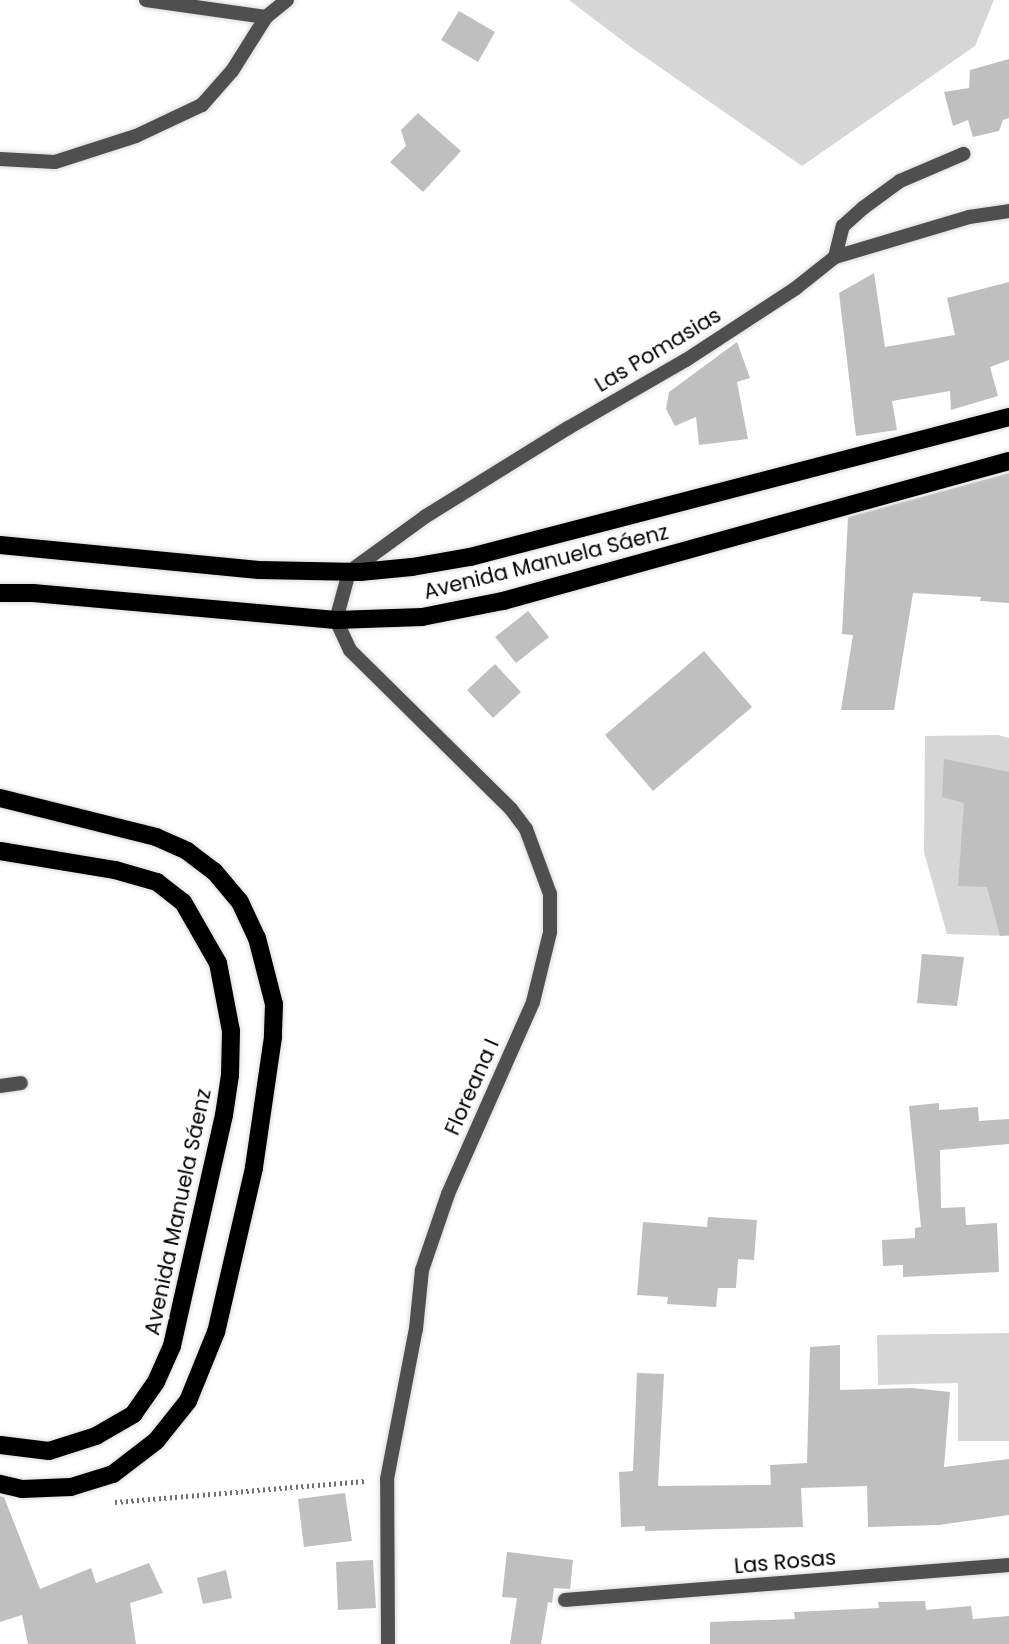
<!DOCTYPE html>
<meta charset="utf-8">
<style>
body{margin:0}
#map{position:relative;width:1009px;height:1644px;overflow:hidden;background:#fff;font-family:Poppins,sans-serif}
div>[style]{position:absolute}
.green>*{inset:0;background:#d6d6d6}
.building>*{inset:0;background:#bfbfbf}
.path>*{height:4.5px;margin-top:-2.25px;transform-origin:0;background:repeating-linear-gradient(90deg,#717171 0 2px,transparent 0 5.5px)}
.roads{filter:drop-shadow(0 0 2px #dbdbdb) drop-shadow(0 0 2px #dbdbdb)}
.lane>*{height:14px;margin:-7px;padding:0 7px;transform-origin:7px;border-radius:7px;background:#4f4f4f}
.street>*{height:14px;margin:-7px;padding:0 7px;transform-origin:7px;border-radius:7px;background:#4f4f4f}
.primary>*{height:18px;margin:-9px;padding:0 9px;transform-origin:9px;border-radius:9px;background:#000}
span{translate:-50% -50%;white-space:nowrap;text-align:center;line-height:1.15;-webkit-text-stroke:7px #fff;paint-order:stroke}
.street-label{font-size:21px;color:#000}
</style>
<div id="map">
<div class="green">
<i style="clip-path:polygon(569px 0,994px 0,975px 46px,802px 166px,632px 48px)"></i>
<i style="clip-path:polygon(998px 735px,1009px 738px,1009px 936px,947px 934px,924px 852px,925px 736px)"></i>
<i style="clip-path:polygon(1009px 1333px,1009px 1441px,958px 1441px,958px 1383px,878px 1385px,877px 1335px)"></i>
</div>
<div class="building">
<i style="clip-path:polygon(459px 11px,495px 32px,478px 62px,441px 40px)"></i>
<i style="clip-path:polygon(1009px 59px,1009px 118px,1003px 120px,999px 131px,973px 137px,968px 120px,953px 126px,944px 92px,969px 88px,970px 70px)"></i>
<i style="clip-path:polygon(418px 113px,461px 151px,423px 192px,390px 162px,406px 146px,401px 130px)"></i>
<i style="clip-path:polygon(874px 273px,885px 347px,955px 335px,947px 298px,1009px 282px,1009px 360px,990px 367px,998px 396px,951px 410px,950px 391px,892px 401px,897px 430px,856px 436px,839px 293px)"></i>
<i style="clip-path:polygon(737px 342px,750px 378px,737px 382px,748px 439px,699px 445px,696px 417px,675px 426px,666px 409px,669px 392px)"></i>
<i style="clip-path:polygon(1009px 473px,1009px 603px,980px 601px,981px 597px,913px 593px,894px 710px,841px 710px,853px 635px,842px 634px,848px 517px)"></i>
<i style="clip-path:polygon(528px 611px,549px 637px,516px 663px,495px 637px)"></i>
<i style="clip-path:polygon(704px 651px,752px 707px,653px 791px,605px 735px)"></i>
<i style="clip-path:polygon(495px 664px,521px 692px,493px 718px,467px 690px)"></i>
<i style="clip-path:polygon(944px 759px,1009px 772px,1009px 935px,1000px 936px,987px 887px,958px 886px,964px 803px,942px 797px)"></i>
<i style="clip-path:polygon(922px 954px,964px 957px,957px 1006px,917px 1003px)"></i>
<i style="clip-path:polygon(939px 1103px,939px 1110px,978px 1107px,979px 1121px,1009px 1119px,1009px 1144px,940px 1150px,941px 1208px,965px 1207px,966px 1225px,997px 1223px,999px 1272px,903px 1277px,903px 1265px,883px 1266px,882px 1240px,915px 1238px,915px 1228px,921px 1227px,909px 1106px)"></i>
<i style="clip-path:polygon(708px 1217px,757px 1220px,754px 1260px,738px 1259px,736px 1288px,718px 1288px,716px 1307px,667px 1304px,668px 1297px,637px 1295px,643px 1222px,707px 1227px)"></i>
<i style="clip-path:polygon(840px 1345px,840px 1390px,912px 1388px,950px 1392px,944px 1467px,1009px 1459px,1009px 1515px,939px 1525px,868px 1527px,867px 1486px,801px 1488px,803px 1527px,645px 1531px,645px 1526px,621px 1527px,619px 1472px,633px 1471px,637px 1373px,664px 1374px,658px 1486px,771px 1485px,770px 1465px,807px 1463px,810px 1347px)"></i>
<i style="clip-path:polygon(345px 1493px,352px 1541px,304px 1547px,298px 1499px)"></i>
<i style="clip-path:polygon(0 1496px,4px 1497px,40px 1589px,91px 1568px,96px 1583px,149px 1563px,163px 1593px,130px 1603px,136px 1644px,28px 1644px,22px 1615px,0 1622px)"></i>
<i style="clip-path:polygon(507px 1552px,573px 1560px,570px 1589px,554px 1588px,552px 1603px,548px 1602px,541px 1644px,510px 1644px,517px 1598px,502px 1597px)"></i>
<i style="clip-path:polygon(373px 1560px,376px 1608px,338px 1610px,336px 1562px)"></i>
<i style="clip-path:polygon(226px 1570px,232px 1598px,203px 1604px,197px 1578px)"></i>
<i style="clip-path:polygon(925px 1601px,926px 1610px,971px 1606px,973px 1619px,1009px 1616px,1009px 1644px,710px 1644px,710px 1622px,795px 1619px,794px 1612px,879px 1608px,878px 1602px)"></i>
</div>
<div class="path">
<i style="left:115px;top:1502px;width:251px;rotate:-4.8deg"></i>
</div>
<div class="roads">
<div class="lane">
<i style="left:835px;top:257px;width:32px;rotate:-76deg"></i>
<i style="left:843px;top:226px;width:27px;rotate:-42deg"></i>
<i style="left:863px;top:208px;width:46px;rotate:-36.1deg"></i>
<i style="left:900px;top:181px;width:69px;rotate:-23.2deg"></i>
</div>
<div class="street">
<i style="left:146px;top:0;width:121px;rotate:8.1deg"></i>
<i style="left:266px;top:17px;width:27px;rotate:-39deg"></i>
<i style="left:0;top:159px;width:55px;rotate:3.1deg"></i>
<i style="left:55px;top:162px;width:85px;rotate:-17.8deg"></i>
<i style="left:136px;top:136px;width:73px;rotate:-25.2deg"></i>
<i style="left:202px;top:105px;width:45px;rotate:-48.6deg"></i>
<i style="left:232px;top:71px;width:64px;rotate:-57.8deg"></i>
<i style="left:0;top:1086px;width:21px;rotate:-8deg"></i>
<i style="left:565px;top:1600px;width:445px;rotate:-4.5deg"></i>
<i style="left:388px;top:1644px;width:165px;rotate:-90.3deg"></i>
<i style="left:387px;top:1479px;width:153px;rotate:-79.1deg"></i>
<i style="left:416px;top:1329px;width:59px;rotate:-84.2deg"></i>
<i style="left:422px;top:1270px;width:80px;rotate:-71.1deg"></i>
<i style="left:448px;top:1194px;width:210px;rotate:-66.1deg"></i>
<i style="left:533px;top:1002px;width:72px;rotate:-76.3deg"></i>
<i style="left:550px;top:932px;width:38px;rotate:-90deg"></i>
<i style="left:550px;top:894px;width:69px;rotate:-110.3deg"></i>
<i style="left:526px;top:829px;width:25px;rotate:-127deg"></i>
<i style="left:511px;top:809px;width:226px;rotate:-135.4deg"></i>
<i style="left:350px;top:650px;width:33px;rotate:-115deg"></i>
<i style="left:336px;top:620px;width:50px;rotate:-74.8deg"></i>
<i style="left:349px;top:572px;width:95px;rotate:-36deg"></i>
<i style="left:426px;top:516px;width:167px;rotate:-31.8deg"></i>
<i style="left:568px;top:428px;width:136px;rotate:-30deg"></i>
<i style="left:686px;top:360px;width:131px;rotate:-33.2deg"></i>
<i style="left:796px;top:288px;width:50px;rotate:-38.5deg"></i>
<i style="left:835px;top:257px;width:140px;rotate:-16.6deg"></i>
<i style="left:969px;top:217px;width:40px;rotate:-8.5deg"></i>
</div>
<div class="primary">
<i style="left:0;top:545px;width:260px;rotate:5.5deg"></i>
<i style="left:259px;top:570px;width:101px;rotate:1.1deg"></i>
<i style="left:360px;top:572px;width:52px;rotate:-5.5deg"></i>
<i style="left:412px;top:567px;width:59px;rotate:-9.8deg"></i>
<i style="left:470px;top:557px;width:557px;rotate:-14.56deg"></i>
<i style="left:0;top:593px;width:33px"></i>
<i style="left:33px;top:593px;width:304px;rotate:5.1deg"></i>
<i style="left:336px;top:620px;width:86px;rotate:-2deg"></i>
<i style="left:422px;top:617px;width:83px;rotate:-11.2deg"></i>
<i style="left:503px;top:601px;width:525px;rotate:-15.47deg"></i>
<i style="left:0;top:798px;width:161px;rotate:14deg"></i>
<i style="left:156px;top:837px;width:34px;rotate:24deg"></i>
<i style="left:187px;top:851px;width:34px;rotate:37deg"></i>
<i style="left:214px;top:871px;width:40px;rotate:50deg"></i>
<i style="left:240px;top:902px;width:40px;rotate:65deg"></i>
<i style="left:257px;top:938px;width:68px;rotate:75.6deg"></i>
<i style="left:274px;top:1004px;width:33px;rotate:92deg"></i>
<i style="left:273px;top:1037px;width:132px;rotate:98.3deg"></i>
<i style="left:254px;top:1168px;width:168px;rotate:103deg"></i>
<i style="left:216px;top:1332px;width:74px;rotate:112.1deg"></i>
<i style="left:188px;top:1401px;width:51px;rotate:128.7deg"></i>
<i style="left:156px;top:1441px;width:54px;rotate:142.5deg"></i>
<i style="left:113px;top:1474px;width:44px;rotate:162.8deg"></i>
<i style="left:71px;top:1487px;width:49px;rotate:177.7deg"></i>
<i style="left:22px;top:1489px;width:23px;rotate:-167deg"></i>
<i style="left:0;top:851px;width:117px;rotate:9.4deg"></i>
<i style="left:115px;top:870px;width:44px;rotate:15.9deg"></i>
<i style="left:157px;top:882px;width:33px;rotate:38deg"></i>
<i style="left:183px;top:902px;width:70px;rotate:60.2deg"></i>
<i style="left:218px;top:963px;width:69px;rotate:79.2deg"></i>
<i style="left:231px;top:1031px;width:44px;rotate:91.3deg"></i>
<i style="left:230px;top:1075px;width:40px;rotate:98.5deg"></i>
<i style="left:224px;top:1115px;width:237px;rotate:102.7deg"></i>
<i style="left:172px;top:1346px;width:39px;rotate:114deg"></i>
<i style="left:156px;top:1382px;width:39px;rotate:125deg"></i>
<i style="left:134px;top:1414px;width:44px;rotate:149.9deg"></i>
<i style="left:96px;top:1436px;width:49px;rotate:162.3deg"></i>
<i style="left:49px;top:1451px;width:49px;rotate:-173deg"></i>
</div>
</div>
<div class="street-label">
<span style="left:658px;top:350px;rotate:-31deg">Las Pomasias</span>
<span style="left:546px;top:562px;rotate:-14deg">Avenida Manuela Sáenz</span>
<span style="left:472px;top:1087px;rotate:-66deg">Floreana I</span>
<span style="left:178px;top:1212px;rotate:-78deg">Avenida Manuela Sáenz</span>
<span style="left:785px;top:1562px;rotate:-5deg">Las Rosas</span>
</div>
</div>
